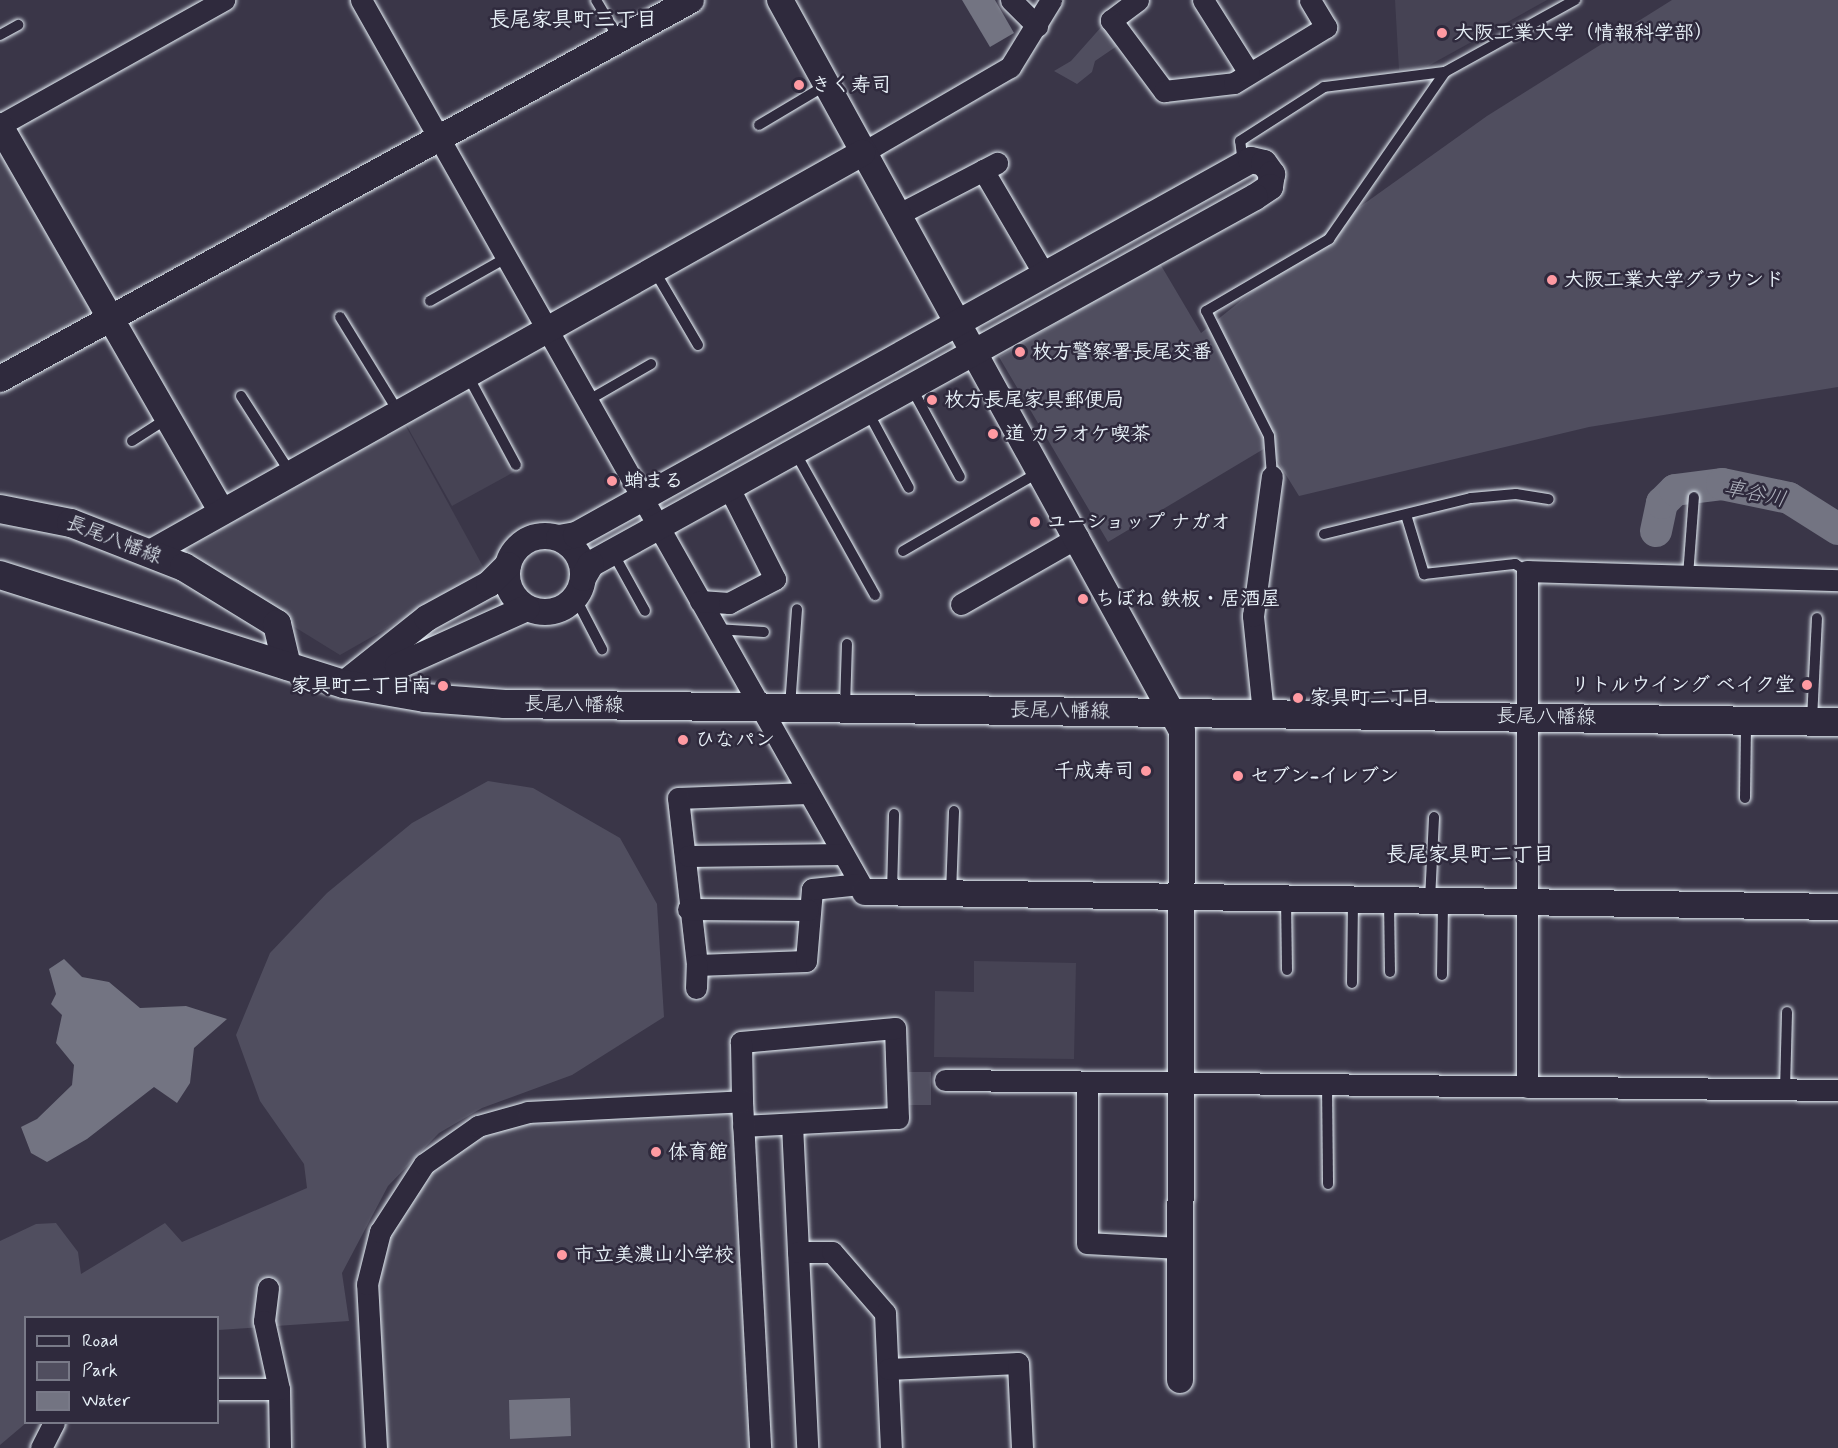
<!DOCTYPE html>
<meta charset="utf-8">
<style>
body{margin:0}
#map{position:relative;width:1838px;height:1448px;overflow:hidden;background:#3a3648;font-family:Mynerve,"Klee One",sans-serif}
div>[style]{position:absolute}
.built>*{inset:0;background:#464354}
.green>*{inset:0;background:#504e5f}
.water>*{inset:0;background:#737482}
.river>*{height:32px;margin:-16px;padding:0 16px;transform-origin:16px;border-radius:16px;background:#737482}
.roads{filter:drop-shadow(0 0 2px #e8f1f8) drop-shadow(0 0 2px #e8f1f8)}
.service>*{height:10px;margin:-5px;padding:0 5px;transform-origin:5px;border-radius:5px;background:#2f2a3d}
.minor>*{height:21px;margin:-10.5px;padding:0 10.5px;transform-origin:10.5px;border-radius:10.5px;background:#2f2a3d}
.tertiary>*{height:26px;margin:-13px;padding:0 13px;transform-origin:13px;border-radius:13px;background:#2f2a3d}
.tertiary>.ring{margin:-13px;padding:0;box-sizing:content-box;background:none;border:26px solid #2f2a3d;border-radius:50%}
.secondary>*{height:28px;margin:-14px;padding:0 14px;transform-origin:14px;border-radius:14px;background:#2f2a3d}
.dots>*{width:16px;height:16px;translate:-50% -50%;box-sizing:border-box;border:3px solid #2f2a3d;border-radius:50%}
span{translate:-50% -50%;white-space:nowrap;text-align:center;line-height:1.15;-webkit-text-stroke:5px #2f2a3d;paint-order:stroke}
.poi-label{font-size:20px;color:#e8f1f8;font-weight:700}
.left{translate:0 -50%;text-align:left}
.right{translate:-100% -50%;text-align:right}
.street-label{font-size:20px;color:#e8f1f8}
.neighbourhood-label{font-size:21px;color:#e8f1f8;font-weight:700}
.water-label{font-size:21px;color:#aeb2bd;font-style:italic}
.legend{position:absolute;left:24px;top:1316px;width:195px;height:108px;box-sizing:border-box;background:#2f2a3d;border:2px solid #797a88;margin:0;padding:8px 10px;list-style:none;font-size:18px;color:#e8f1f8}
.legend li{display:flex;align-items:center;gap:12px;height:30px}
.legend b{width:30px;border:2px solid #797a88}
</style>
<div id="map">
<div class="built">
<i style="clip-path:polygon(1395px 0,1547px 0,1428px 66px,1399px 70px)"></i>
<i style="clip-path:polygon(0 140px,95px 310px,0 364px)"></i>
<i style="clip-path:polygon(465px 385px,514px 472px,452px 506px,403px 419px)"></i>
<i style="clip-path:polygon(402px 419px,486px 572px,340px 655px,178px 555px,177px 545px)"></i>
<i style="clip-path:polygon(974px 961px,1076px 963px,1074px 1059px,934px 1057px,935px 991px,974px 992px)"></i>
<i style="clip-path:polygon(736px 1109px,750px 1448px,381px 1448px,374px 1285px,389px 1226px,424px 1176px,473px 1138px,526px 1119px)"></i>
</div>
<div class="green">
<i style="clip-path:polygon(1672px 0,1838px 0,1838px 387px,1589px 427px,1299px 496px,1259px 431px,1267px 447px,1108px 542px,999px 357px,1159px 262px,1201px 333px,1333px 226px,1487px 116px)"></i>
<i style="clip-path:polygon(1103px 25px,1117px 46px,1095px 61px,1092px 72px,1077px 84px,1054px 71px,1071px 61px)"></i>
<i style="clip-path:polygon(488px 781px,533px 788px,620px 838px,657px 904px,664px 1017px,572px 1075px,482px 1108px,439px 1133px,388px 1186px,342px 1273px,349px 1321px,218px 1330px,218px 1318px,26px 1318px,26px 1423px,0 1445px,0 1241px,36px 1224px,56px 1223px,78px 1252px,81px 1274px,165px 1223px,182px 1242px,307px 1188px,304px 1164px,260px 1101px,236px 1035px,270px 953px,327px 893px,412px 823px)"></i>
<i style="clip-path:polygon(909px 1072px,931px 1072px,931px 1105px,909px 1105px)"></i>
</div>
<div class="water">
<i style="clip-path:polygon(962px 0,995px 0,1014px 33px,990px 47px)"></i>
<i style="clip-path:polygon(64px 959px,82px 977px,109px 982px,140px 1008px,186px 1006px,227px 1019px,194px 1048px,190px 1083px,177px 1103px,154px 1087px,87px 1139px,47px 1162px,31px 1153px,21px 1127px,37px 1119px,72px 1085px,74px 1065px,56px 1043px,62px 1015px,51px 1004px,56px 994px,49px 969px)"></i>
<i style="clip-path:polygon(570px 1398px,571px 1436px,510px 1439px,509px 1400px)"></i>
</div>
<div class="river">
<i style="left:1656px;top:531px;width:29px;rotate:-78deg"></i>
<i style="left:1662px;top:503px;width:18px;rotate:-45deg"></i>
<i style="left:1675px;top:490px;width:47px;rotate:-7.3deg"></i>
<i style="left:1722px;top:484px;width:68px;rotate:11.8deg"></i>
<i style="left:1789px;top:498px;width:58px;rotate:32.3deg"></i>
</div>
<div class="roads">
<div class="service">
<i style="left:596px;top:0;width:43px;rotate:59.3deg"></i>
<i style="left:0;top:35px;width:21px;rotate:-29deg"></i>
<i style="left:759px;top:125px;width:78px;rotate:-30.8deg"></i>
<i style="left:1243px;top:164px;width:23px;rotate:-97deg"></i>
<i style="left:1240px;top:141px;width:100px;rotate:-32.7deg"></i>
<i style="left:1324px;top:87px;width:122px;rotate:-7.1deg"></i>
<i style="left:654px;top:270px;width:87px;rotate:59.6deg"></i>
<i style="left:430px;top:301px;width:87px;rotate:-29.5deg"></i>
<i style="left:340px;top:317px;width:113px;rotate:58.4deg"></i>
<i style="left:468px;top:376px;width:101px;rotate:61.7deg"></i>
<i style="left:911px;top:387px;width:102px;rotate:61.4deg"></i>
<i style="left:241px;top:396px;width:93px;rotate:57.3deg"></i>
<i style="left:587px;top:401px;width:74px;rotate:-30deg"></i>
<i style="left:868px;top:412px;width:86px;rotate:61.7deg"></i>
<i style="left:132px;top:441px;width:43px;rotate:-32.6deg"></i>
<i style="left:795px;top:452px;width:164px;rotate:60.8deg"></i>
<i style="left:1272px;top:476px;width:40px;rotate:-94.3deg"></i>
<i style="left:1269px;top:436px;width:140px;rotate:-116.7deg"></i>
<i style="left:1206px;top:311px;width:143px;rotate:-30.3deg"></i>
<i style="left:1329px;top:239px;width:203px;rotate:-55.2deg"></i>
<i style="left:1445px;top:72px;width:149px;rotate:-29deg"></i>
<i style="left:1407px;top:518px;width:59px;rotate:73.1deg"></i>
<i style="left:1424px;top:574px;width:92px;rotate:-6.3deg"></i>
<i style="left:1515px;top:564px;width:14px;rotate:30deg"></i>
<i style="left:1324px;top:534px;width:151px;rotate:-13.8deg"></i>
<i style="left:1471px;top:498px;width:45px;rotate:-5.1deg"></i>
<i style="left:1516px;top:494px;width:33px;rotate:9deg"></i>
<i style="left:903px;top:551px;width:160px;rotate:-30.1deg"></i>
<i style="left:613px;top:553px;width:66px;rotate:61.1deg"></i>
<i style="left:1688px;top:576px;width:79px;rotate:-85.7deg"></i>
<i style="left:575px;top:597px;width:59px;rotate:62.6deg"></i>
<i style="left:716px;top:629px;width:48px;rotate:3.6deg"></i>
<i style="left:790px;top:707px;width:98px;rotate:-85.9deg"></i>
<i style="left:845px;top:707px;width:63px;rotate:-88.2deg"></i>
<i style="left:1812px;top:720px;width:102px;rotate:-87.2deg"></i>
<i style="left:1745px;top:798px;width:75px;rotate:-89.2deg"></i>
<i style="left:892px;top:892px;width:78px;rotate:-88.5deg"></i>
<i style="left:951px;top:894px;width:83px;rotate:-87.9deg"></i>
<i style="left:1286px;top:899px;width:71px;rotate:89.2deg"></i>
<i style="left:1430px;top:900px;width:83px;rotate:-87.2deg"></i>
<i style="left:1389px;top:901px;width:71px;rotate:89.2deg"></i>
<i style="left:1442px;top:975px;width:74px;rotate:-89.2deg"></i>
<i style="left:1352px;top:983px;width:83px;rotate:-89.3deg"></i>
<i style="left:1327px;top:1085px;width:99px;rotate:89.4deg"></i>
<i style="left:1785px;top:1090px;width:78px;rotate:-88.5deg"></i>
</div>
<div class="minor">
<i style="left:361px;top:0;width:1025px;rotate:60.53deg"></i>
<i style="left:1011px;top:0;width:37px;rotate:45deg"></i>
<i style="left:1138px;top:0;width:34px;rotate:143deg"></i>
<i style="left:1111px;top:20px;width:89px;rotate:53.3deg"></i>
<i style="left:1164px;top:91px;width:70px;rotate:-6.5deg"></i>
<i style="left:1234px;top:83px;width:108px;rotate:-31.3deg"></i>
<i style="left:1326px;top:27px;width:31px;rotate:-121deg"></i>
<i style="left:1203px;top:0;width:86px;rotate:57.8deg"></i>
<i style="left:0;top:125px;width:257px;rotate:-29.2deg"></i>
<i style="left:862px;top:153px;width:171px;rotate:-30.2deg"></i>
<i style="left:1010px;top:67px;width:79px;rotate:-58.5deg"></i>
<i style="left:983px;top:170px;width:121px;rotate:59.6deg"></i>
<i style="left:897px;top:215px;width:113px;rotate:-27.5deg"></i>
<i style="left:700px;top:601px;width:29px;rotate:4deg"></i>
<i style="left:729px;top:603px;width:52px;rotate:-27.6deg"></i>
<i style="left:775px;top:579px;width:102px;rotate:-116.8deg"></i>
<i style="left:961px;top:604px;width:135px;rotate:-29.8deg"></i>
<i style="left:1263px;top:713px;width:98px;rotate:-95.9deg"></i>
<i style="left:1253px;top:616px;width:141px;rotate:-82.3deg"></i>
<i style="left:808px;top:793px;width:130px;rotate:177.8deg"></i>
<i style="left:678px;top:798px;width:168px;rotate:83.5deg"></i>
<i style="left:697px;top:965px;width:109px;rotate:-2.1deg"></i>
<i style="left:806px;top:961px;width:72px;rotate:-85.2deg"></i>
<i style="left:812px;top:889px;width:48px;rotate:-5.9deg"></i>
<i style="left:688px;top:856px;width:155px;rotate:-0.7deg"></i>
<i style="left:688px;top:909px;width:120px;rotate:0.5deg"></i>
<i style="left:696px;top:988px;width:23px;rotate:-88deg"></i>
<i style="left:945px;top:1080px;width:893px;rotate:0.64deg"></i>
<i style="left:1087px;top:1082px;width:161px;rotate:90deg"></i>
<i style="left:1087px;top:1243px;width:92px;rotate:3.1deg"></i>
<i style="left:1527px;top:1087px;width:516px;rotate:-90deg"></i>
<i style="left:1527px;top:571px;width:311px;rotate:1.7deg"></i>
<i style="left:792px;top:1124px;width:324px;rotate:87.3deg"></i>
<i style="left:743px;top:1126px;width:155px;rotate:-3deg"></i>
<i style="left:898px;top:1118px;width:90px;rotate:-91.9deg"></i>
<i style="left:895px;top:1028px;width:155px;rotate:174.8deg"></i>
<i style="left:741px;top:1042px;width:59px;rotate:89deg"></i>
<i style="left:742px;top:1101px;width:347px;rotate:87deg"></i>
<i style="left:798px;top:1252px;width:34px"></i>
<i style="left:832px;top:1252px;width:81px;rotate:49deg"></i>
<i style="left:885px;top:1313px;width:135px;rotate:87.5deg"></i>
<i style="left:268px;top:1288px;width:33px;rotate:97deg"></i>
<i style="left:264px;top:1321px;width:70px;rotate:77.6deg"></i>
<i style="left:279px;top:1389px;width:59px;rotate:89deg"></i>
<i style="left:888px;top:1369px;width:130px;rotate:-2.6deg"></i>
<i style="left:1018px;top:1363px;width:85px;rotate:87.3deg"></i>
<i style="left:218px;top:1389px;width:61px"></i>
<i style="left:41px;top:1448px;width:29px;rotate:-63deg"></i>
<i style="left:376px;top:1448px;width:164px;rotate:-93.1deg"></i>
<i style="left:367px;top:1284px;width:54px;rotate:-76deg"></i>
<i style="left:380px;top:1232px;width:81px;rotate:-57.1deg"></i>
<i style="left:424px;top:1164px;width:66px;rotate:-35.1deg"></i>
<i style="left:478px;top:1126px;width:52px;rotate:-15.6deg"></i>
<i style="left:528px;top:1112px;width:214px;rotate:-2.9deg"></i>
</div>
<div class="tertiary">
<i style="left:780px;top:0;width:834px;rotate:61.19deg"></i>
<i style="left:1182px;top:731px;width:649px;rotate:90.18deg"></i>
<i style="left:0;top:126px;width:442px;rotate:60.1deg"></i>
<i style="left:0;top:379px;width:788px;rotate:-28.74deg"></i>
<i class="ring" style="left:507px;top:536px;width:50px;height:50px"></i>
<i style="left:559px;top:538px;width:17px;rotate:-10deg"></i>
<i style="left:576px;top:535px;width:772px;rotate:-29.05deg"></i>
<i style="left:1251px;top:160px;width:13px;rotate:13deg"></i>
<i style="left:1264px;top:163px;width:14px;rotate:54deg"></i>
<i style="left:1272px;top:174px;width:13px;rotate:99deg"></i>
<i style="left:1270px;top:187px;width:18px;rotate:146deg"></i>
<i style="left:1255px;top:197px;width:759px;rotate:151.07deg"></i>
<i style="left:591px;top:564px;width:16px;rotate:120deg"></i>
<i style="left:150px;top:553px;width:817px;rotate:-29.33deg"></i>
<i style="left:344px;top:684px;width:106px;rotate:-38.5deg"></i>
<i style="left:427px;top:618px;width:71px;rotate:-28.7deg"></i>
<i style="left:489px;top:584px;width:27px;rotate:-45deg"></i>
<i style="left:375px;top:690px;width:33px;rotate:-46deg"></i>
<i style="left:398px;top:666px;width:141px;rotate:-24.2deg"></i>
<i style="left:865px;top:892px;width:973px;rotate:0.88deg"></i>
</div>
<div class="secondary">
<i style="left:0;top:509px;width:72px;rotate:11.2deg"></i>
<i style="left:71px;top:523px;width:121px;rotate:21.3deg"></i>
<i style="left:184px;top:567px;width:109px;rotate:31.5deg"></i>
<i style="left:277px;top:624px;width:43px;rotate:76.6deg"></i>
<i style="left:0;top:575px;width:361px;rotate:17.6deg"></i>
<i style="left:344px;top:684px;width:82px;rotate:9.8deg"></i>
<i style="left:425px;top:698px;width:80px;rotate:4.3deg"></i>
<i style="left:505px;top:704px;width:1333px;rotate:0.77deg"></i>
</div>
</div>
<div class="dots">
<i style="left:1442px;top:33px;background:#ff9aa2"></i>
<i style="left:799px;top:85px;background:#ff9aa2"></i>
<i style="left:1552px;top:280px;background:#ff9aa2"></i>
<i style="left:1020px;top:352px;background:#ff9aa2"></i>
<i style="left:932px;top:400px;background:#ff9aa2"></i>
<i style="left:993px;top:434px;background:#ff9aa2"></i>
<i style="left:612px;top:481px;background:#ff9aa2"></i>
<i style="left:1035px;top:522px;background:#ff9aa2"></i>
<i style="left:1083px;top:599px;background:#ff9aa2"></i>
<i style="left:1807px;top:685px;background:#ff9aa2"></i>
<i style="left:443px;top:686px;background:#ff9aa2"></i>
<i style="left:1298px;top:698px;background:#ff9aa2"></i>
<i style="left:683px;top:740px;background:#ff9aa2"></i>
<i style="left:1146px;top:771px;background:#ff9aa2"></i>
<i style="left:1238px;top:776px;background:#ff9aa2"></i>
<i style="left:656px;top:1152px;background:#ff9aa2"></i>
<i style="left:562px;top:1255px;background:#ff9aa2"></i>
</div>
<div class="poi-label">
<span class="left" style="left:1454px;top:33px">大阪工業大学（情報科学部）</span>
<span class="left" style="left:811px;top:85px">きく寿司</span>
<span class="left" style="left:1564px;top:280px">大阪工業大学グラウンド</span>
<span class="left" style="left:1032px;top:352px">枚方警察署長尾交番</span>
<span class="left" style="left:944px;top:400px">枚方長尾家具郵便局</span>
<span class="left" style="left:1005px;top:434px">道 カラオケ喫茶</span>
<span class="left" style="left:624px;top:481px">蛸まる</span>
<span class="left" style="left:1047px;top:522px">ユーショップ ナガオ</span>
<span class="left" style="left:1095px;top:599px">ちぼね 鉄板・居酒屋</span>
<span class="right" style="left:1795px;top:685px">リトルウイング ベイク堂</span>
<span class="right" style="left:431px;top:686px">家具町二丁目南</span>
<span class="left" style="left:1310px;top:698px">家具町二丁目</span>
<span class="left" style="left:695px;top:740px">ひなパン</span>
<span class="right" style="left:1134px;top:771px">千成寿司</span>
<span class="left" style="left:1250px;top:776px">セブン-イレブン</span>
<span class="left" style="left:668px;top:1152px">体育館</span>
<span class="left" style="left:574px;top:1255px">市立美濃山小学校</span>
</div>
<div class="street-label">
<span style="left:114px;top:540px;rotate:21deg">長尾八幡線</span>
<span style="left:574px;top:705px;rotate:1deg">長尾八幡線</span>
<span style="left:1060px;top:711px;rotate:1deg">長尾八幡線</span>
<span style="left:1546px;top:717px;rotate:1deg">長尾八幡線</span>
</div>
<div class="neighbourhood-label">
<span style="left:573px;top:20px">長尾家具町三丁目</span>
<span style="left:1470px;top:855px">長尾家具町二丁目</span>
</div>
<div class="water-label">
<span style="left:1755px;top:494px;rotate:12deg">車谷川</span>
</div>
<ul class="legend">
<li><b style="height:8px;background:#2f2a3d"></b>Road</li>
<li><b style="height:16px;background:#504e5f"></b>Park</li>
<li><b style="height:16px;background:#737482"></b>Water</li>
</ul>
</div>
